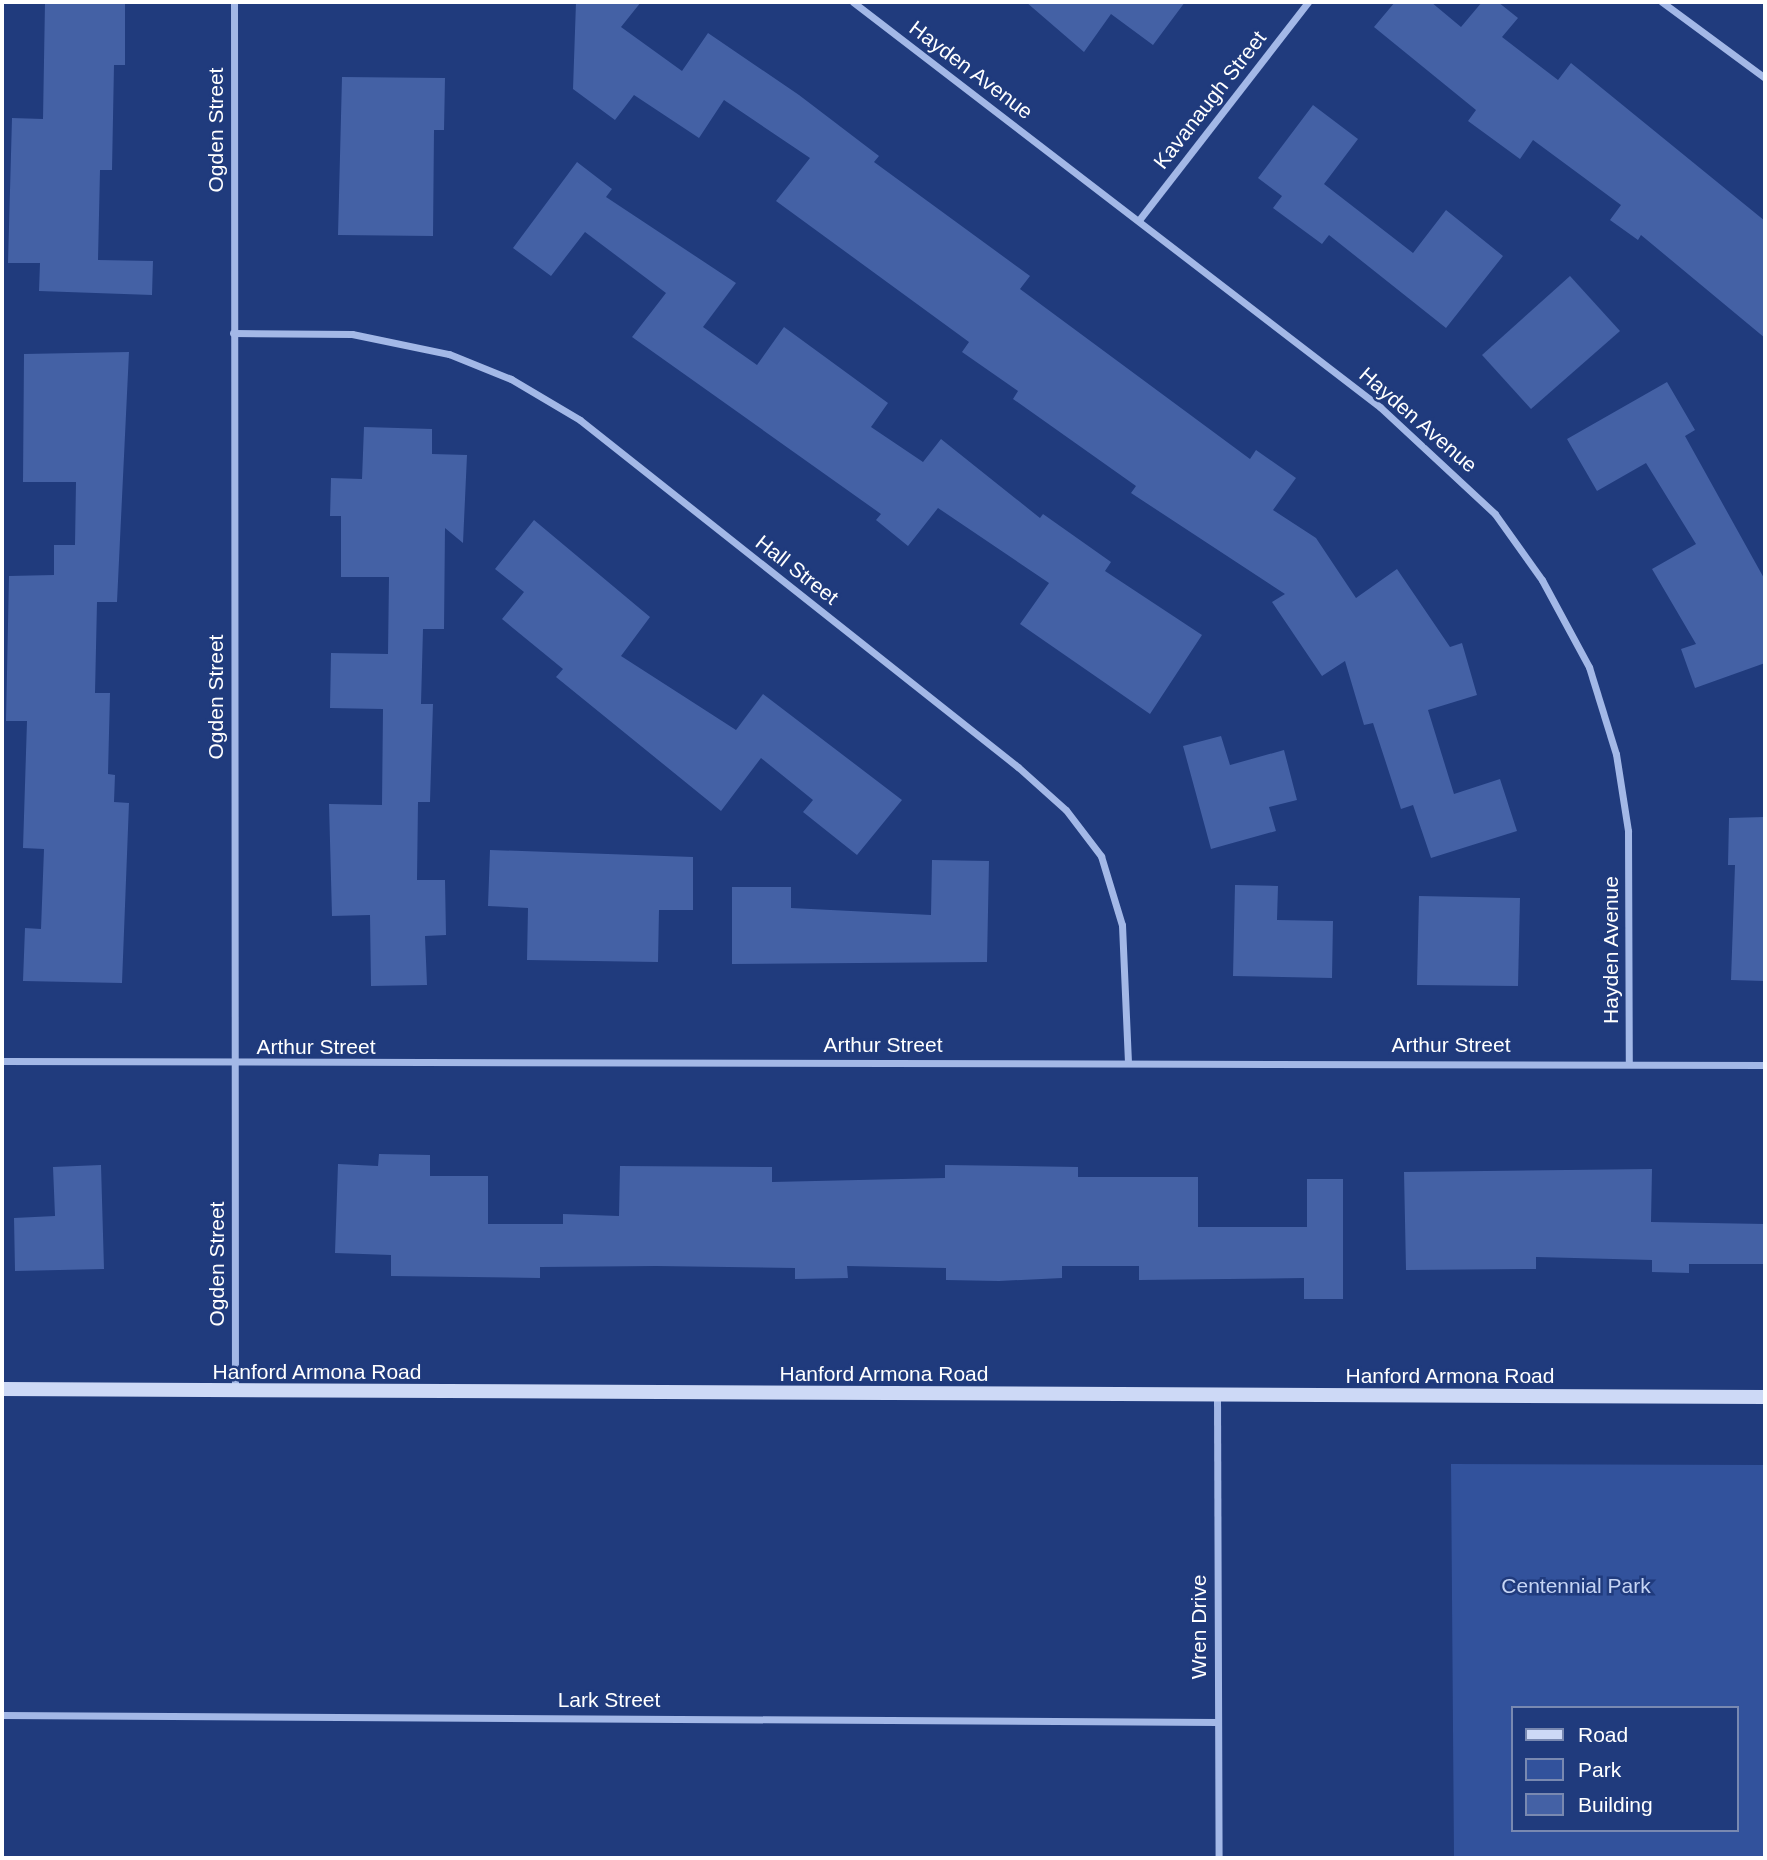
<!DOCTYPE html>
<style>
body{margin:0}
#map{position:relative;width:1767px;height:1860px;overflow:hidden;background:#203b7d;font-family:Helvetica,sans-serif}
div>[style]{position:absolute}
.green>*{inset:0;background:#32529c}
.building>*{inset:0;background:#4461a5}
.street>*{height:7px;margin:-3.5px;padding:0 3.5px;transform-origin:3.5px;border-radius:3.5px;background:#a3b8e7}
.secondary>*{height:14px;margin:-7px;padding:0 7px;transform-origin:7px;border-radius:7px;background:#cdd9f6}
span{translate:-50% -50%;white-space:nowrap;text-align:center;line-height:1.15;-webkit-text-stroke:5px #203b7d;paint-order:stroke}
.street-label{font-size:21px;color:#fff}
.park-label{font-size:21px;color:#c6d5f5}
.frame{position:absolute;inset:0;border:4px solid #fff;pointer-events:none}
.legend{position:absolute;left:1511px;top:1706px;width:228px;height:126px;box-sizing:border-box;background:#203b7d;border:2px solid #7989b1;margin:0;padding:9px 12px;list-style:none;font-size:21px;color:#fff}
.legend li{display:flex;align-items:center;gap:14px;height:35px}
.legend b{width:35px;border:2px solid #7989b1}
</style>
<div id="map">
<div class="green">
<i style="clip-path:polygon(evenodd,1451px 1464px,1765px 1465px,1765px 1858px,1454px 1858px,1451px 1464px,1513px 1708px,1737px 1708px,1737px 1830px,1513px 1830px,1513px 1708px)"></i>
</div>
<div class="building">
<i style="clip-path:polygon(45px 2px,125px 2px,125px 65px,114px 65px,112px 170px,100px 170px,98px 260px,153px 261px,152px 295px,39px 291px,40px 263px,8px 263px,12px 118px,43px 119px)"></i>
<i style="clip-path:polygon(576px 2px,641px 2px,621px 27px,682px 71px,708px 33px,799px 95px,879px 156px,874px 162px,1030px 276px,1020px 289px,1250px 459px,1256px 450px,1296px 478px,1273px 510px,1316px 538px,1356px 598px,1397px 569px,1450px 647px,1462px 643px,1477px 695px,1428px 710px,1454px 794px,1500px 779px,1517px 831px,1431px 858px,1413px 805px,1401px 809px,1373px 723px,1364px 725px,1345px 661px,1322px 676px,1272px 602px,1285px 594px,1131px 493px,1136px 486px,1013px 399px,1018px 391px,962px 352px,969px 342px,776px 201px,810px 158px,724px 100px,699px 138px,634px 95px,615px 120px,573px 89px)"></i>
<i style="clip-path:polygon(1026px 2px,1185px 2px,1153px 45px,1111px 14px,1084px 52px)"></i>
<i style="clip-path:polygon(1395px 2px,1431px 2px,1461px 27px,1482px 2px,1498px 2px,1518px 18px,1502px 37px,1558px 80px,1571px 63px,1765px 221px,1765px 338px,1641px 235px,1638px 240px,1610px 220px,1621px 205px,1533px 140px,1520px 159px,1468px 121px,1476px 110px,1374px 27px)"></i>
<i style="clip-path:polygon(342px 77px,445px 78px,444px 130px,434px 130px,433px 236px,338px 235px)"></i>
<i style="clip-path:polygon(1313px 105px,1358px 139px,1324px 184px,1413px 253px,1446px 210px,1503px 256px,1446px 328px,1329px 235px,1322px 244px,1273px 208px,1282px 196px,1258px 178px)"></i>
<i style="clip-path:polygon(577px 162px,612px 189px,606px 197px,736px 283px,703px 327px,757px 365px,784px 327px,888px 403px,871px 427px,923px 462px,941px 439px,1040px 518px,1043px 514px,1111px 562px,1105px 571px,1202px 635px,1150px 714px,1020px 624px,1049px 583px,938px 508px,908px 546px,876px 520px,881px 514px,632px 337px,666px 293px,585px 232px,551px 276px,513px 248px)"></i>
<i style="clip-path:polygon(1570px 276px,1620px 331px,1531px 409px,1482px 355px)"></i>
<i style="clip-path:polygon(129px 352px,117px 602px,97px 602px,95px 693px,110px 693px,108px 774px,115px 775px,114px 802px,129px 803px,122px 983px,23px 981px,25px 928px,41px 929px,44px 849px,23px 848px,27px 721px,6px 721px,9px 576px,54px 575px,54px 545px,75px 545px,76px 482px,23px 482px,24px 354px)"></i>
<i style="clip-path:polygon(1667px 382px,1695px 430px,1685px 436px,1765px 580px,1765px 663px,1695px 688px,1681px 649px,1696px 644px,1652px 569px,1696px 544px,1646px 463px,1597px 491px,1567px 439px)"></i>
<i style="clip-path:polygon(364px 427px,432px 429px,432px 454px,467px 455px,463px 543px,445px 528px,444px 629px,423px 629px,421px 704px,433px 704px,430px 802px,418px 802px,417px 880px,445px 880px,446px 935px,425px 936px,427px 985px,371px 986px,370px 915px,332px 916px,329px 804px,382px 805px,383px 709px,330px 708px,331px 653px,388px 654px,389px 577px,341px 577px,341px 516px,330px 516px,331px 478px,362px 479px)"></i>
<i style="clip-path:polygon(534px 520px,650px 617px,621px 656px,736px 730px,763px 694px,902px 800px,857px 855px,803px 812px,813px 800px,761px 758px,721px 811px,556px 677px,563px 669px,502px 619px,524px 592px,495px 569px)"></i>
<i style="clip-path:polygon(1221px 736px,1230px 765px,1284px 750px,1297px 800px,1269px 807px,1276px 831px,1211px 849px,1183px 746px)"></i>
<i style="clip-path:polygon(1765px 817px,1765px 981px,1731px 980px,1735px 865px,1728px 865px,1729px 818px)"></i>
<i style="clip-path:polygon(490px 850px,693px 857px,693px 910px,659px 910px,658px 962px,527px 960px,528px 908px,488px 906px)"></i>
<i style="clip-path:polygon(932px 860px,989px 861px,987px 962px,732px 964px,732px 887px,791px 887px,791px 908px,931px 915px)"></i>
<i style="clip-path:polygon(1235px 885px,1278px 886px,1277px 920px,1333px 921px,1332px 978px,1233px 976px)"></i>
<i style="clip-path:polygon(1419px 896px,1520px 898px,1518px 986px,1417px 985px)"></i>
<i style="clip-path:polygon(379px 1154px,430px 1155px,430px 1176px,488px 1176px,488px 1224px,563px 1224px,563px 1214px,619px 1216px,620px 1166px,772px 1167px,772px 1182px,945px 1178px,945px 1165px,1078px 1167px,1078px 1177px,1198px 1177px,1198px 1227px,1307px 1227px,1307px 1179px,1343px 1179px,1343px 1299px,1304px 1299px,1304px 1278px,1139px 1280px,1139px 1266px,1062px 1266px,1062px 1278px,999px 1281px,946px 1280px,946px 1268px,847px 1266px,848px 1278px,795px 1279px,795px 1268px,656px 1266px,540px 1267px,540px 1278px,391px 1276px,391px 1255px,335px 1253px,338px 1164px,378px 1166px)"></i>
<i style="clip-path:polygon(101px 1165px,104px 1269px,15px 1271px,14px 1218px,55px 1216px,53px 1167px)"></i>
<i style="clip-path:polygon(1652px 1169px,1651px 1222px,1765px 1224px,1765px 1264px,1689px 1264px,1689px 1273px,1652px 1272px,1652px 1260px,1536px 1257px,1536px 1269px,1406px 1270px,1404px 1172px)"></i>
</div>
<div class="street">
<i style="left:234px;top:2px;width:1390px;rotate:89.96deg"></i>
<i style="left:853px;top:2px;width:665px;rotate:37.54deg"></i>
<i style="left:1380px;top:407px;width:157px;rotate:42.9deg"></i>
<i style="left:1495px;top:514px;width:81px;rotate:54.5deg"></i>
<i style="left:1542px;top:580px;width:99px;rotate:61.6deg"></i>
<i style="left:1589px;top:667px;width:91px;rotate:72.8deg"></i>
<i style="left:1616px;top:754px;width:78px;rotate:81.1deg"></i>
<i style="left:1628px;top:831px;width:232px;rotate:89.8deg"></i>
<i style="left:1662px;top:2px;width:128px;rotate:36.4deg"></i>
<i style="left:1139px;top:220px;width:276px;rotate:-52.2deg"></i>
<i style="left:233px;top:333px;width:119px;rotate:0.5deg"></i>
<i style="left:352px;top:334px;width:99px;rotate:11.7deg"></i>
<i style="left:449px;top:354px;width:67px;rotate:22deg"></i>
<i style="left:511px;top:379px;width:80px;rotate:30.7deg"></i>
<i style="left:580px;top:420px;width:559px;rotate:38.39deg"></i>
<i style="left:1018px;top:767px;width:64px;rotate:41.9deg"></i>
<i style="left:1066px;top:810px;width:58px;rotate:52.7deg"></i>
<i style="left:1101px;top:856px;width:72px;rotate:73.1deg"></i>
<i style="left:1122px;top:925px;width:136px;rotate:87.5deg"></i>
<i style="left:2px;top:1061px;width:1763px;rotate:0.13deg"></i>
<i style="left:1217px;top:1397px;width:461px;rotate:89.8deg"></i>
<i style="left:2px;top:1715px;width:1215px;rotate:0.33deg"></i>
</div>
<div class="secondary">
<i style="left:2px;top:1389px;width:1763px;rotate:0.26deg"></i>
</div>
<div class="street-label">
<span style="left:971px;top:70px;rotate:37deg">Hayden Avenue</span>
<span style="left:1210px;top:100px;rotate:-52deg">Kavanaugh Street</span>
<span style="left:216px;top:130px;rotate:-90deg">Ogden Street</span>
<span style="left:1418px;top:420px;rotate:41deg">Hayden Avenue</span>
<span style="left:797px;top:570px;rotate:38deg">Hall Street</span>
<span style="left:216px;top:697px;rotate:-90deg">Ogden Street</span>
<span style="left:1611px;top:950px;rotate:-90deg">Hayden Avenue</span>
<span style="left:883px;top:1045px">Arthur Street</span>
<span style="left:1451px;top:1045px">Arthur Street</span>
<span style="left:316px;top:1047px">Arthur Street</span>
<span style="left:217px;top:1264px;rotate:-90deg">Ogden Street</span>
<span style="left:317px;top:1372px">Hanford Armona Road</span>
<span style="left:884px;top:1374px">Hanford Armona Road</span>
<span style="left:1450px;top:1376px">Hanford Armona Road</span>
<span style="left:1199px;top:1627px;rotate:-90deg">Wren Drive</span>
<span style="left:609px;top:1700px">Lark Street</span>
</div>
<div class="park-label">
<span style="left:1576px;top:1586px">Centennial Park</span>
</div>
<div class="frame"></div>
<ul class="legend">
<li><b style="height:9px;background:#cdd9f6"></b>Road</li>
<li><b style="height:19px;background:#32529c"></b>Park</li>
<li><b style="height:19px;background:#4461a5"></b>Building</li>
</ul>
</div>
